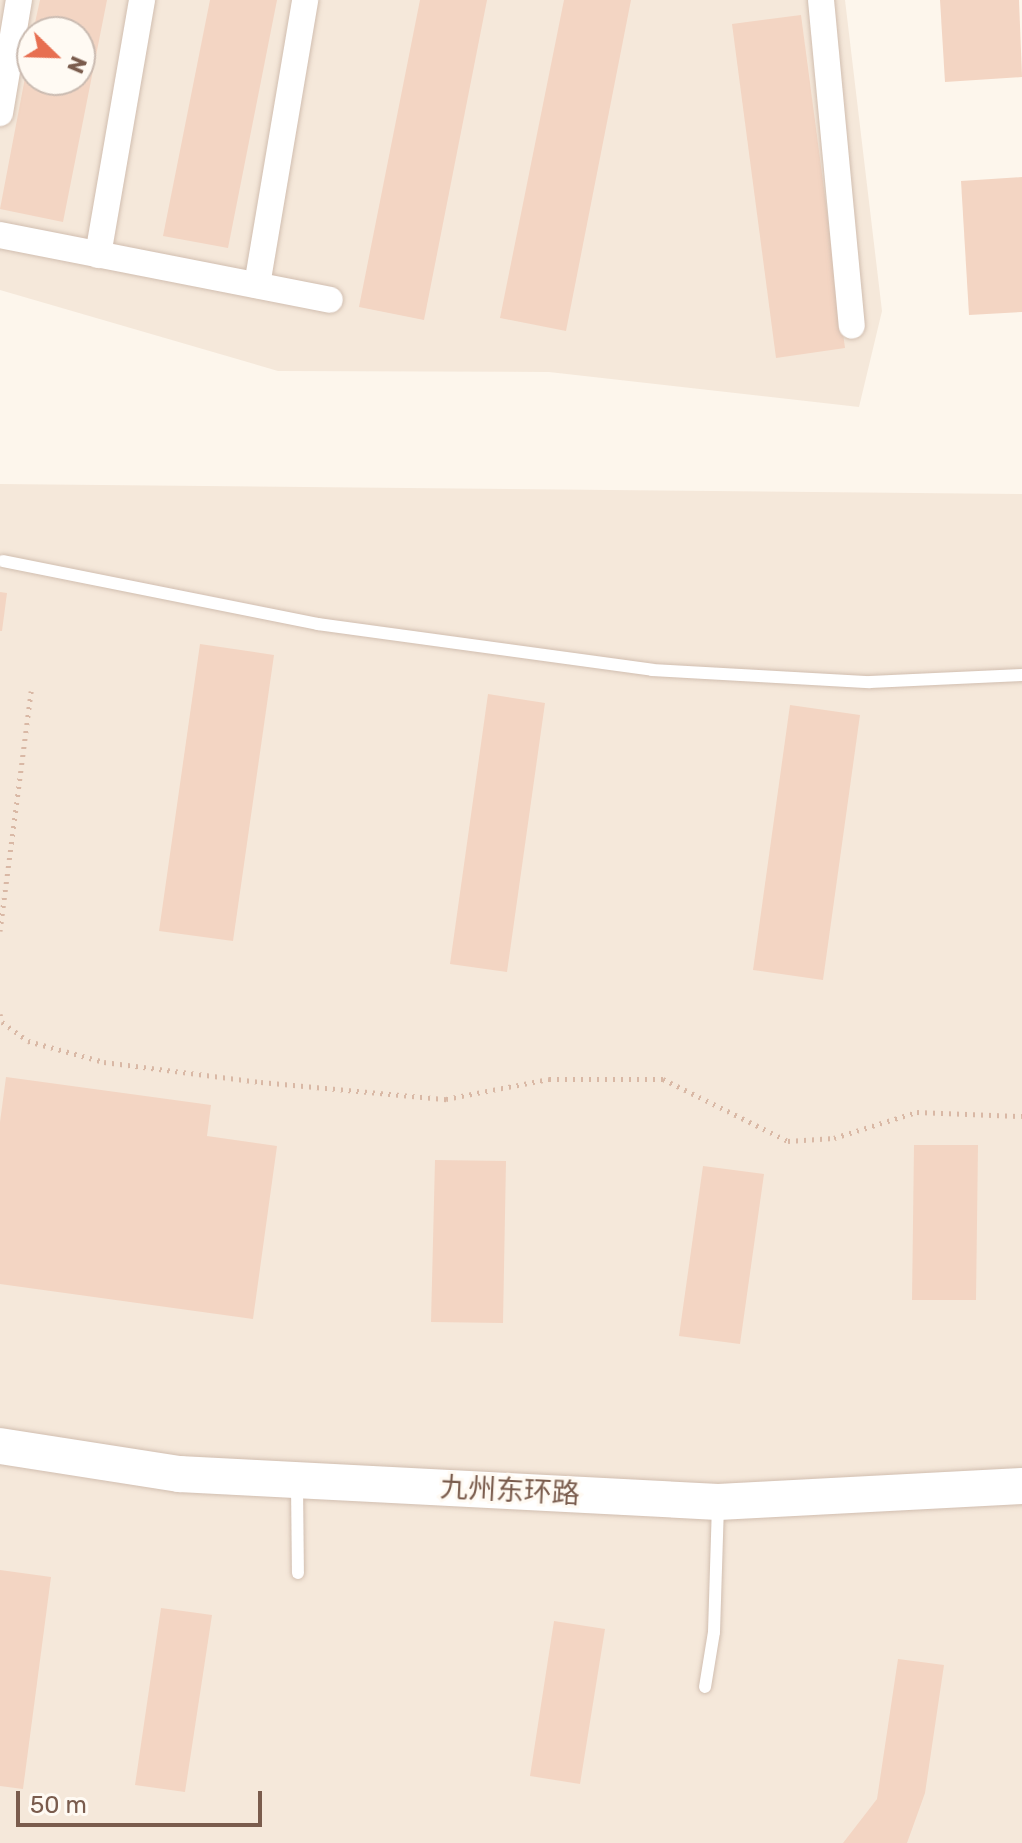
<!DOCTYPE html>
<meta charset="utf-8">
<style>
body{margin:0}
#map{position:relative;width:1022px;height:1843px;overflow:hidden;background:#fdf6ec;font-family:Rubik,"Noto Sans SC",sans-serif}
div>[style]{position:absolute}
.residential>*{inset:0;background:#f5e8da}
.building>*{inset:0;background:#f3d5c3}
.path>*{height:5px;margin-top:-2.5px;transform-origin:0;background:repeating-linear-gradient(90deg,#d9b8a5 0 2px,transparent 0 8px)}
.roads{filter:drop-shadow(0 0 2px #d1beb0) drop-shadow(0 0 2px #d1beb0)}
.service>*{height:12px;margin:-6px;padding:0 6px;transform-origin:6px;border-radius:6px;background:#fff}
.minor>*{height:26px;margin:-13px;padding:0 13px;transform-origin:13px;border-radius:13px;background:#fff}
.secondary>*{height:36px;margin:-18px;padding:0 18px;transform-origin:18px;border-radius:18px;background:#fff}
span{translate:-50% -50%;white-space:nowrap;text-align:center;line-height:1.15;-webkit-text-stroke:6px #fffaf3;paint-order:stroke}
.street-label{font-size:28px;color:#7a5c4d}
.north{position:absolute;left:16px;top:16px;width:80px;height:80px;box-sizing:border-box;background:#fffaf3;border:2px solid #cabbb1;border-radius:50%;rotate:113deg;font-size:22px;font-weight:700;line-height:32px;text-align:center;color:#7a5c4d}
.north::after{content:'';display:block;margin:auto;width:28px;height:36px;background:#e76f51;clip-path:polygon(50% 0,100% 100%,50% 72%,0 100%)}
.scale{position:absolute;left:16px;top:1791px;width:246px;height:36px;box-sizing:border-box;border:4px solid #7a5c4d;border-top:0;padding-left:10px;font-size:24px;line-height:28px;white-space:nowrap;color:#7a5c4d;-webkit-text-stroke:6px #fffaf3;paint-order:stroke}
</style>
<div id="map">
<div class="residential">
<i style="clip-path:polygon(evenodd,0 0,845px 0,882px 311px,859px 407px,549px 372px,278px 371px,0 290px,0 0,32px 32px,80px 32px,80px 80px,32px 80px,32px 32px)"></i>
<i style="clip-path:polygon(0 484px,1022px 494px,1022px 1843px,0 1843px)"></i>
</div>
<div class="building">
<i style="clip-path:polygon(40px 0,107px 0,63px 222px,0 209px,31px 46px,32px 80px,80px 80px,80px 32px,33px 32px)"></i>
<i style="clip-path:polygon(210px 0,277px 0,228px 248px,163px 236px)"></i>
<i style="clip-path:polygon(420px 0,487px 0,424px 320px,359px 307px)"></i>
<i style="clip-path:polygon(564px 0,631px 0,566px 331px,500px 318px)"></i>
<i style="clip-path:polygon(940px 0,1019px 0,1022px 77px,945px 82px)"></i>
<i style="clip-path:polygon(801px 15px,845px 348px,776px 358px,732px 24px)"></i>
<i style="clip-path:polygon(1022px 177px,1022px 312px,969px 315px,961px 181px)"></i>
<i style="clip-path:polygon(0 592px,7px 593px,2px 631px,0 631px)"></i>
<i style="clip-path:polygon(200px 644px,274px 655px,233px 941px,159px 931px)"></i>
<i style="clip-path:polygon(488px 694px,545px 703px,507px 972px,450px 964px)"></i>
<i style="clip-path:polygon(790px 705px,860px 715px,823px 980px,753px 970px)"></i>
<i style="clip-path:polygon(6px 1077px,211px 1105px,207px 1136px,277px 1146px,253px 1319px,0 1284px,0 1122px)"></i>
<i style="clip-path:polygon(914px 1145px,978px 1145px,976px 1300px,912px 1300px)"></i>
<i style="clip-path:polygon(435px 1160px,506px 1161px,503px 1323px,431px 1322px)"></i>
<i style="clip-path:polygon(703px 1166px,764px 1174px,740px 1344px,679px 1336px)"></i>
<i style="clip-path:polygon(0 1570px,51px 1577px,23px 1789px,0 1786px)"></i>
<i style="clip-path:polygon(161px 1608px,212px 1615px,185px 1792px,135px 1785px)"></i>
<i style="clip-path:polygon(554px 1621px,605px 1629px,580px 1784px,530px 1776px)"></i>
<i style="clip-path:polygon(898px 1659px,944px 1665px,925px 1793px,907px 1843px,843px 1843px,877px 1799px)"></i>
</div>
<div class="path">
<i style="left:0;top:931px;width:242px;rotate:-82.6deg"></i>
<i style="left:0;top:1014px;width:8px;rotate:76deg"></i>
<i style="left:2px;top:1022px;width:32px;rotate:36deg"></i>
<i style="left:28px;top:1041px;width:79px;rotate:15.4deg"></i>
<i style="left:104px;top:1062px;width:158px;rotate:7.3deg"></i>
<i style="left:261px;top:1082px;width:186px;rotate:5.3deg"></i>
<i style="left:446px;top:1099px;width:105px;rotate:-11deg"></i>
<i style="left:549px;top:1079px;width:114px"></i>
<i style="left:663px;top:1079px;width:140px;rotate:26.4deg"></i>
<i style="left:788px;top:1141px;width:46px;rotate:-3.7deg"></i>
<i style="left:834px;top:1138px;width:87px;rotate:-17.4deg"></i>
<i style="left:917px;top:1112px;width:105px;rotate:2.2deg"></i>
</div>
<div class="roads">
<div class="service">
<i style="left:3px;top:561px;width:321px;rotate:11.3deg"></i>
<i style="left:318px;top:624px;width:337px;rotate:7.8deg"></i>
<i style="left:652px;top:670px;width:218px;rotate:3.2deg"></i>
<i style="left:870px;top:682px;width:152px;rotate:-2.6deg"></i>
<i style="left:297px;top:1484px;width:89px;rotate:89.4deg"></i>
<i style="left:705px;top:1687px;width:56px;rotate:-80.7deg"></i>
<i style="left:714px;top:1632px;width:127px;rotate:-88.2deg"></i>
</div>
<div class="minor">
<i style="left:821px;top:0;width:327px;rotate:84.6deg"></i>
<i style="left:0;top:113px;width:115px;rotate:-80.5deg"></i>
<i style="left:0;top:235px;width:336px;rotate:11.1deg"></i>
<i style="left:98px;top:255px;width:259px;rotate:-80.2deg"></i>
<i style="left:257px;top:285px;width:289px;rotate:-80.4deg"></i>
</div>
<div class="secondary">
<i style="left:0;top:1446px;width:181px;rotate:8.9deg"></i>
<i style="left:179px;top:1474px;width:540px;rotate:2.97deg"></i>
<i style="left:718px;top:1502px;width:304px;rotate:-3deg"></i>
</div>
</div>
<div class="street-label">
<span style="left:510px;top:1491px;rotate:3deg">九州东环路</span>
</div>
<div class="north">N</div>
<div class="scale">50 m</div>
</div>
